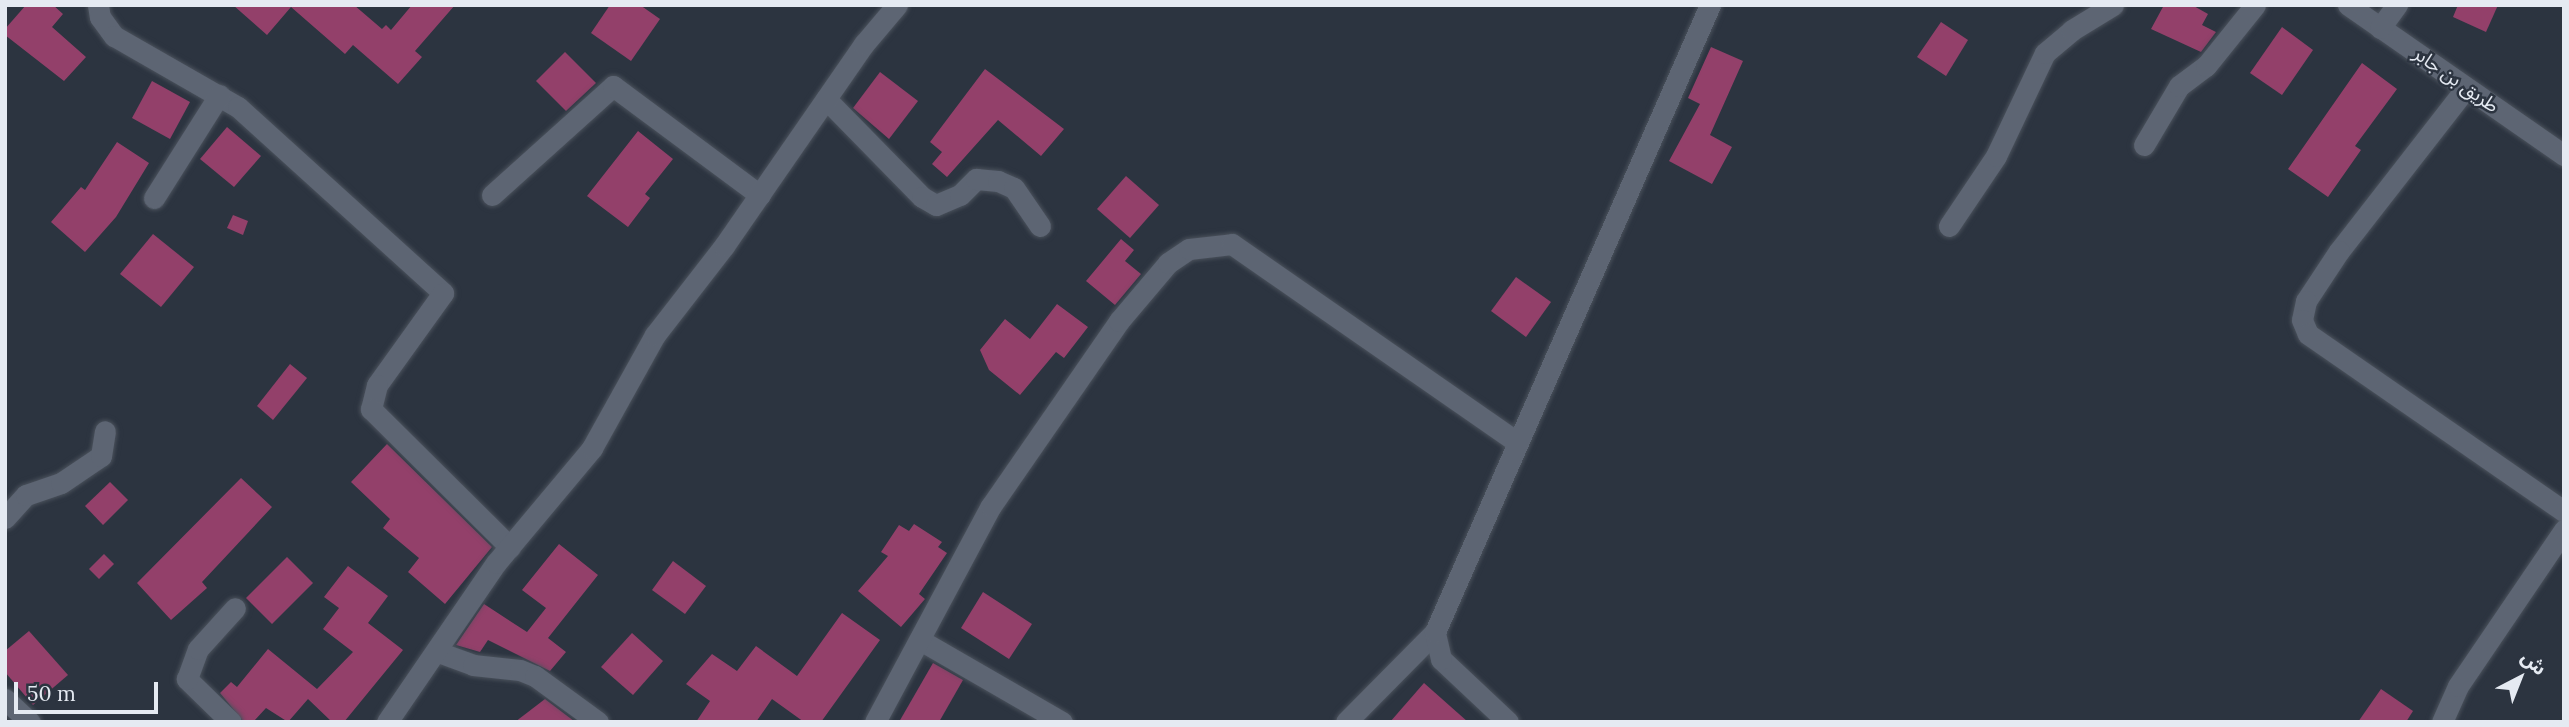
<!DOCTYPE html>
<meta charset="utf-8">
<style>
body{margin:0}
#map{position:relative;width:2569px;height:727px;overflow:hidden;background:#2c3440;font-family:Lora,"Noto Sans Arabic",serif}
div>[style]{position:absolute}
.building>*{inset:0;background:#93406a}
.roads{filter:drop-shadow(0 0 2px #4a515b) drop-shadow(0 0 2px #4a515b)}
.minor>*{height:21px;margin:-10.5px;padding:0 10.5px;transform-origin:10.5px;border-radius:10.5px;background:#5d6573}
span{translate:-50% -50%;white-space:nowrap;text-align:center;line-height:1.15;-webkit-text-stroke:5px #2c3440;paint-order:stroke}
.street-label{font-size:19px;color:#e5eaf2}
.frame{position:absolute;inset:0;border:7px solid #e5eaf2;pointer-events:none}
.north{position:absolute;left:2485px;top:643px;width:70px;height:70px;-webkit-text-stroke:5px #2c3440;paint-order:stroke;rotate:42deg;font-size:19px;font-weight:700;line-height:28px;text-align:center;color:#e5eaf2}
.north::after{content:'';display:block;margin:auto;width:24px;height:32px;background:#e5eaf2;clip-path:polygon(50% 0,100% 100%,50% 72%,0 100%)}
.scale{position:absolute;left:14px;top:682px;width:144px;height:32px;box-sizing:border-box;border:4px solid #e5eaf2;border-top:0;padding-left:9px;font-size:21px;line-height:24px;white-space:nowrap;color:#e5eaf2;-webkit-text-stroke:5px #2c3440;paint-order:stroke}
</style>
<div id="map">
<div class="building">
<i style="clip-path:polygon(26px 5px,53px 5px,63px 14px,52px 27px,86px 57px,64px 81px,5px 35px,5px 29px)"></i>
<i style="clip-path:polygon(233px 5px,354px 5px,382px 29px,386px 25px,391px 30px,412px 5px,455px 5px,415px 51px,422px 57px,398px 84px,353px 45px,345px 54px,291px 7px,267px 35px)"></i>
<i style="clip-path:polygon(610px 5px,640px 5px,660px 19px,631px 61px,591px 33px)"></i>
<i style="clip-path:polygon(2164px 5px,2192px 5px,2208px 14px,2202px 25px,2216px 32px,2201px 52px,2151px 29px)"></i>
<i style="clip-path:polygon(2458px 5px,2498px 5px,2486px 32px,2453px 17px)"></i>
<i style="clip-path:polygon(1941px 22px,1968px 40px,1946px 76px,1917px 57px)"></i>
<i style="clip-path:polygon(2282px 27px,2313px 50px,2282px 95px,2250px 73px)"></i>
<i style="clip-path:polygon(1711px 47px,1743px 61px,1710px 135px,1732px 147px,1712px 184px,1669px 161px,1700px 104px,1688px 98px)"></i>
<i style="clip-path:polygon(565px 52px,596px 83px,566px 111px,536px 81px)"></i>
<i style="clip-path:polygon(2362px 63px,2397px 89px,2355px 146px,2361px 150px,2328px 197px,2288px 169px)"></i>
<i style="clip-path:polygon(985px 69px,1064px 129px,1041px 156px,998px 120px,947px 177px,932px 164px,942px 152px,930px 142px)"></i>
<i style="clip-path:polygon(880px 72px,918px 101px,889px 139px,853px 108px)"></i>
<i style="clip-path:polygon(152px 81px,190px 102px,170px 139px,132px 118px)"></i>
<i style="clip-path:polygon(227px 127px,261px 156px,234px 187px,200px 159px)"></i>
<i style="clip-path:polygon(638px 131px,673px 159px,645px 194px,650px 198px,628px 227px,587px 196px)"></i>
<i style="clip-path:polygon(117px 142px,149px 163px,116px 217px,85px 252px,51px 222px,81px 187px,85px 190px)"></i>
<i style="clip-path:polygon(1126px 176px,1159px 205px,1130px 238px,1097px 209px)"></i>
<i style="clip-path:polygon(233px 215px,248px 221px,243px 235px,227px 228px)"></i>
<i style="clip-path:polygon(153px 234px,194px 267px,161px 307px,120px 274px)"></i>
<i style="clip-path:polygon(1121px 239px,1134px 250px,1125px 261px,1141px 274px,1115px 305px,1086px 281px)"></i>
<i style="clip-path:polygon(1516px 277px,1551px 302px,1526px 337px,1491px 311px)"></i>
<i style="clip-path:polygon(1057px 304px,1088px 327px,1064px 358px,1056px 352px,1020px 395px,989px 370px,980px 350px,1005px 319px,1030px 339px)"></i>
<i style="clip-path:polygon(290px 364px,307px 378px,273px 420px,257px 406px)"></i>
<i style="clip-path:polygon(387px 444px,492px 547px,445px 604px,408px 572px,419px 558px,383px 528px,390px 519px,351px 482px)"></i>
<i style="clip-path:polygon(241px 478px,272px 507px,202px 582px,207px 588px,171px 620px,137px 583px)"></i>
<i style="clip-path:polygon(110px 482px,128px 500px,103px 525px,85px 506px)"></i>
<i style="clip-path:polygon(914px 524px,942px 542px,938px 547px,947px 553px,919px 594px,925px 599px,901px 627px,858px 591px,888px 556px,881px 552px,899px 525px,909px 531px)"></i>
<i style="clip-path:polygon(559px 544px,598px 575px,548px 638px,566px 652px,550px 671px,488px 640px,480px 652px,456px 645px,484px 604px,527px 632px,546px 608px,522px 590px)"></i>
<i style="clip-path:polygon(104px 554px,114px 564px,99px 579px,89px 569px)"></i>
<i style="clip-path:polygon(287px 557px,313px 583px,272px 624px,246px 598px)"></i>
<i style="clip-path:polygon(673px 561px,706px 586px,685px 614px,652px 590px)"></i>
<i style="clip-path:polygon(348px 566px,388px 596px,368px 623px,403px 650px,344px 722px,332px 722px,308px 699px,288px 722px,266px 708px,253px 722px,244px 722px,220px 693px,231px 682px,237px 687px,268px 649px,317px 689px,353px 652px,323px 629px,339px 608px,324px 597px)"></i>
<i style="clip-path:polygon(983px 592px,1032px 624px,1009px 659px,961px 628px)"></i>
<i style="clip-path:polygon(842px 613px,880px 640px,821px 722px,804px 722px,772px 699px,756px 722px,696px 722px,710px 701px,686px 684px,712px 654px,737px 671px,756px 646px,797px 676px)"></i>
<i style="clip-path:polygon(29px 631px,68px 675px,33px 705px,5px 672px,5px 651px)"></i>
<i style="clip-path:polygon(632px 633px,663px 661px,633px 695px,601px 667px)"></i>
<i style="clip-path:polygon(933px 663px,963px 680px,939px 722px,899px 722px)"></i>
<i style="clip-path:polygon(1424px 683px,1468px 722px,1390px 722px)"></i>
<i style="clip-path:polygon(2381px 689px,2413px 711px,2406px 722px,2358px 722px)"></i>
<i style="clip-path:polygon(545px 699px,574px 721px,575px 722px,515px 722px)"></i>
</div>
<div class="roads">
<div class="minor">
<i style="left:98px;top:5px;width:12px;rotate:81deg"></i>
<i style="left:100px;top:17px;width:24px;rotate:54deg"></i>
<i style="left:114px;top:36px;width:143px;rotate:29.8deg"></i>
<i style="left:238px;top:107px;width:277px;rotate:42.2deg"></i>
<i style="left:443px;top:293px;width:113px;rotate:125.7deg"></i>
<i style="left:377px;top:385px;width:25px;rotate:104deg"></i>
<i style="left:371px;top:409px;width:196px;rotate:44.8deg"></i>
<i style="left:2348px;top:5px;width:263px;rotate:34.8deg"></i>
<i style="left:2380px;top:28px;width:29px;rotate:-54deg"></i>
<i style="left:2466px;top:88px;width:207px;rotate:127.9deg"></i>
<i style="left:2339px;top:251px;width:60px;rotate:123.4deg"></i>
<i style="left:2306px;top:301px;width:19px;rotate:102deg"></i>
<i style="left:2302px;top:320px;width:15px;rotate:67deg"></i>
<i style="left:2308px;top:334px;width:311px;rotate:34.7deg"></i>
<i style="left:826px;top:99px;width:137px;rotate:45.6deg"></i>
<i style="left:922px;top:197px;width:16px;rotate:30deg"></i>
<i style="left:936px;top:205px;width:26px;rotate:-23deg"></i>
<i style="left:960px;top:195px;width:23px;rotate:-45deg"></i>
<i style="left:976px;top:179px;width:22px;rotate:5deg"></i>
<i style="left:998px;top:181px;width:17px;rotate:24deg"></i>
<i style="left:1014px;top:188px;width:46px;rotate:55.6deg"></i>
<i style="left:2144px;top:145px;width:69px;rotate:-59.3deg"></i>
<i style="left:2179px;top:86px;width:34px;rotate:-37deg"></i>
<i style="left:2206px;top:66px;width:78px;rotate:-51.2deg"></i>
<i style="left:492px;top:195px;width:163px;rotate:-42deg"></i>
<i style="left:613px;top:86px;width:183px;rotate:36.6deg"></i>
<i style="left:154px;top:198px;width:122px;rotate:-57.7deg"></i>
<i style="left:1949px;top:226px;width:84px;rotate:-56.1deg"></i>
<i style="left:1996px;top:156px;width:114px;rotate:-64.6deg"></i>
<i style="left:2045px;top:53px;width:35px;rotate:-40deg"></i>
<i style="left:2072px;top:30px;width:48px;rotate:-31.4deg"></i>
<i style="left:5px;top:518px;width:31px;rotate:-48deg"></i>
<i style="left:26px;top:495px;width:37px;rotate:-19deg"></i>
<i style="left:61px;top:483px;width:48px;rotate:-34deg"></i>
<i style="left:101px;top:456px;width:25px;rotate:-81deg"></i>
<i style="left:920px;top:640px;width:164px;rotate:30deg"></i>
<i style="left:438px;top:652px;width:37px;rotate:20deg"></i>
<i style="left:473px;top:665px;width:47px;rotate:6.1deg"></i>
<i style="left:520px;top:670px;width:16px;rotate:22deg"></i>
<i style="left:535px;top:676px;width:78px;rotate:36.1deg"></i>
<i style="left:5px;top:699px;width:34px;rotate:43deg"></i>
<i style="left:231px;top:722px;width:62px;rotate:-135.7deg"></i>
<i style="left:187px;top:679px;width:32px;rotate:-70deg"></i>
<i style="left:198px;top:649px;width:55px;rotate:-47.9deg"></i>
<i style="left:387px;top:722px;width:193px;rotate:-55.6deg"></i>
<i style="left:496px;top:563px;width:150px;rotate:-50.1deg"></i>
<i style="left:592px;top:448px;width:129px;rotate:-60.9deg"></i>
<i style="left:655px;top:335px;width:113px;rotate:-52.2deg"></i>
<i style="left:724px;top:246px;width:246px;rotate:-55.3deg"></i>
<i style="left:864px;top:44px;width:51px;rotate:-49.8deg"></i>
<i style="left:875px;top:722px;width:245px;rotate:-61.8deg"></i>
<i style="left:991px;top:506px;width:225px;rotate:-55.3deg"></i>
<i style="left:1119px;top:321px;width:76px;rotate:-49.8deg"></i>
<i style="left:1168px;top:263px;width:25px;rotate:-34deg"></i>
<i style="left:1189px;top:249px;width:43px;rotate:-6.6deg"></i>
<i style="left:1232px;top:244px;width:348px;rotate:34.8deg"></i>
<i style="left:1346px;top:722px;width:127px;rotate:-45.3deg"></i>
<i style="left:1508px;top:722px;width:92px;rotate:-136.8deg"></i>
<i style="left:1441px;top:659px;width:28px;rotate:-103deg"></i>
<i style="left:1435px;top:632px;width:685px;rotate:-66.32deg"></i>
<i style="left:2442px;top:722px;width:39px;rotate:-66deg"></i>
<i style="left:2458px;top:686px;width:189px;rotate:-55.8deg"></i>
</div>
</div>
<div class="street-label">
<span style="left:2456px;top:80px;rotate:35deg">طريق بن جابر</span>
</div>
<div class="frame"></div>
<div class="north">ش</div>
<div class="scale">50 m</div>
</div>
